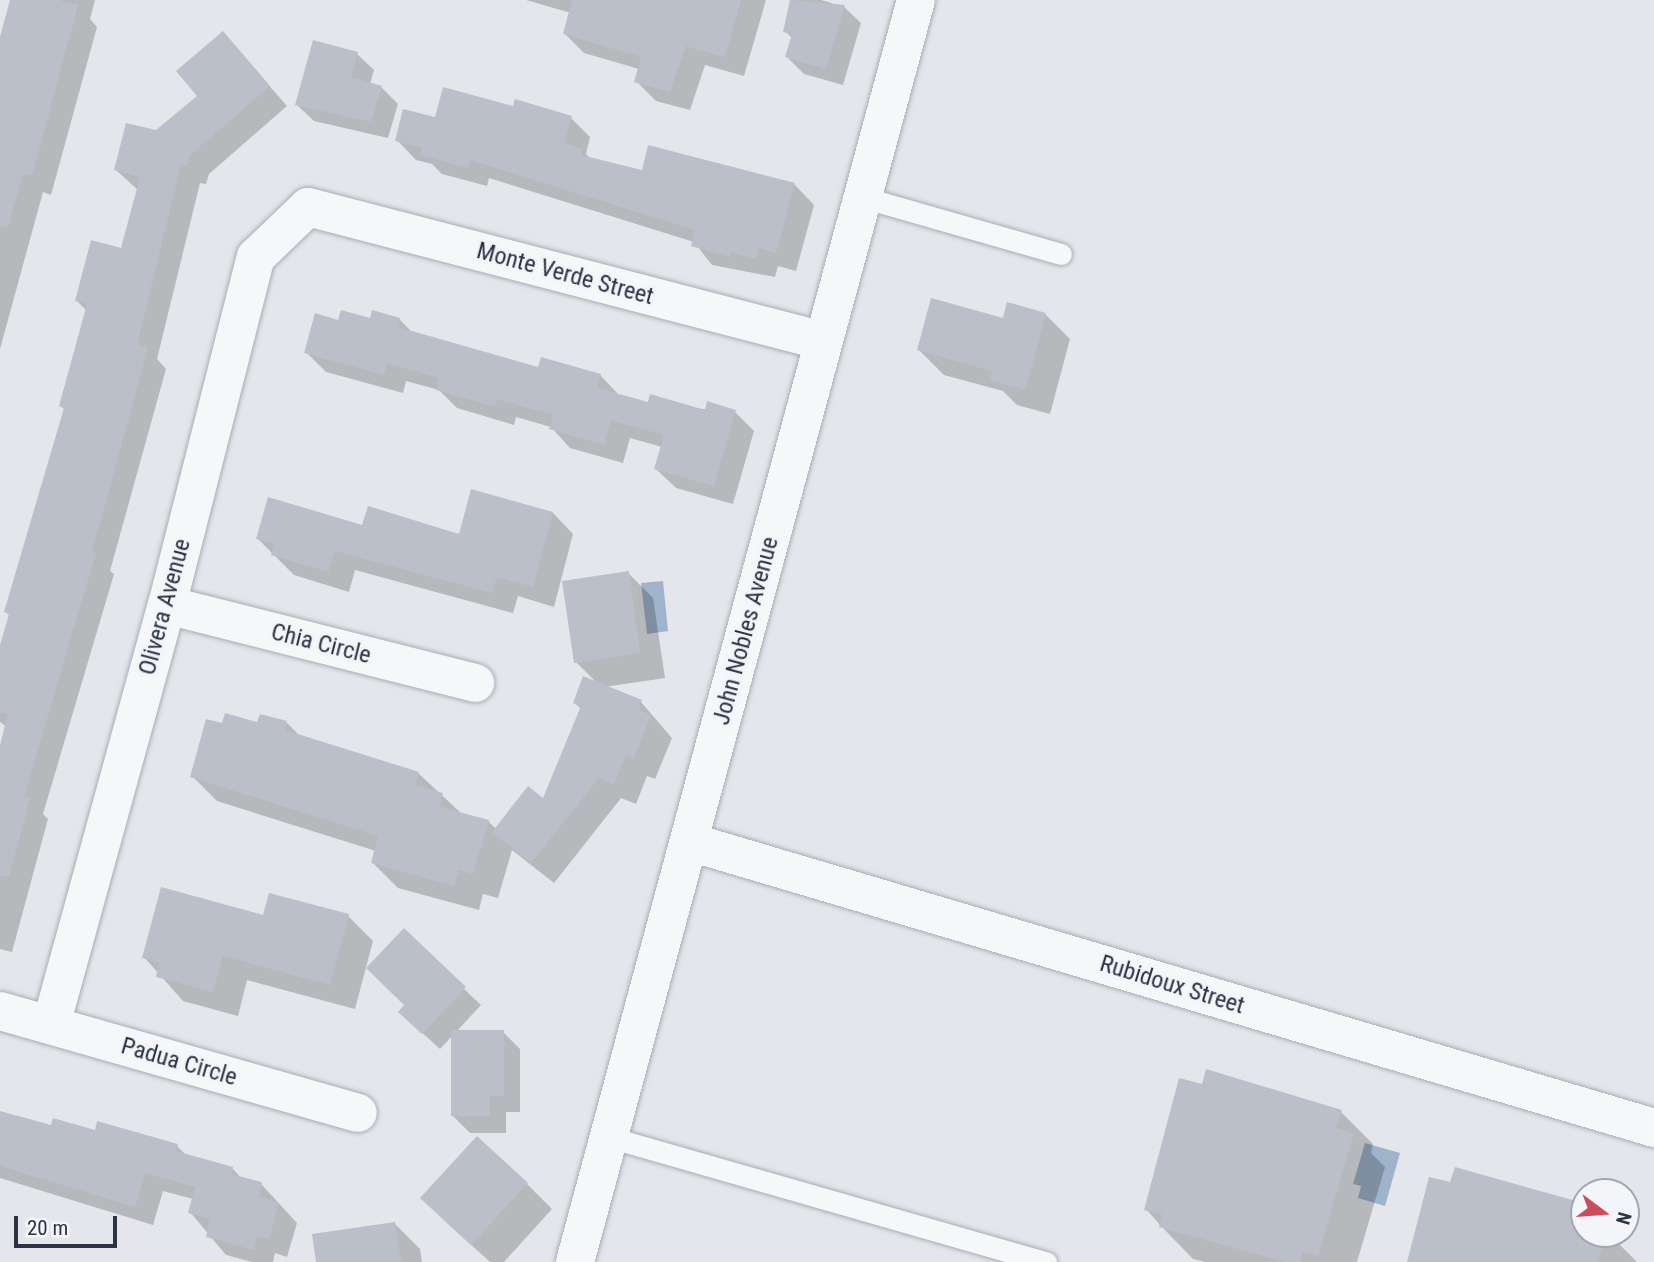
<!DOCTYPE html>
<style>
body{margin:0}
#map{position:relative;width:1654px;height:1262px;overflow:hidden;background:#e4e6eb;font-family:"Roboto Condensed",sans-serif}
div>[style]{position:absolute}
.water>*{inset:0;background:#9fb3cb}
.shadow>*{inset:0;background:#0003}
.building>*{inset:0;background:#bbbfc9}
.roads{filter:drop-shadow(0 0 2px #a9adb6) drop-shadow(0 0 2px #a9adb6)}
.service>*{height:21px;margin:-10.5px;padding:0 10.5px;transform-origin:10.5px;border-radius:10.5px;background:#f6f7f9}
.minor>*{height:38px;margin:-19px;padding:0 19px;transform-origin:19px;border-radius:19px;background:#f6f7f9}
span{translate:-50% -50%;white-space:nowrap;text-align:center;line-height:1.15;-webkit-text-stroke:7px #f3f5f8;paint-order:stroke}
.street-label{font-size:24px;color:#2b3344}
.north{position:absolute;left:1570px;top:1178px;width:70px;height:70px;box-sizing:border-box;background:#f3f5f8;border:2px solid #a3a7b0;border-radius:50%;rotate:106deg;font-size:19px;font-weight:700;line-height:28px;text-align:center;color:#2b3344}
.north::after{content:'';display:block;margin:auto;width:24px;height:32px;background:#ce4b5c;clip-path:polygon(50% 0,100% 100%,50% 72%,0 100%)}
.scale{position:absolute;left:14px;top:1216px;width:103px;height:32px;box-sizing:border-box;border:4px solid #2b3344;border-top:0;padding-left:9px;font-size:21px;line-height:24px;white-space:nowrap;color:#2b3344;-webkit-text-stroke:5px #f3f5f8;paint-order:stroke}
</style>
<div id="map">
<div class="water">
<i style="clip-path:polygon(663px 581px,668px 631px,647px 634px,641px 583px)"></i>
<i style="clip-path:polygon(1365px 1143px,1400px 1153px,1385px 1206px,1358px 1198px,1361px 1186px,1353px 1184px)"></i>
</div>
<div class="shadow">
<i style="clip-path:polygon(12px 0,95px 0,90px 19px,97px 27px,51px 195px,43px 192px,0 349px,0 42px)"></i>
<i style="clip-path:polygon(526px 0,766px 0,744px 76px,705px 65px,690px 110px,656px 101px,636px 81px,639px 69px,584px 53px,565px 34px,571px 13px)"></i>
<i style="clip-path:polygon(792px 0,821px 0,844px 7px,861px 23px,843px 85px,804px 74px,787px 57px,792px 38px,785px 31px)"></i>
<i style="clip-path:polygon(223px 33px,287px 106px,209px 174px,206px 184px,200px 183px,157px 359px,166px 369px,110px 571px,114px 574px,43px 814px,48px 819px,12px 952px,0 949px,0 751px,7px 727px,0 722px,0 651px,10px 616px,6px 612px,65px 410px,61px 406px,87px 311px,76px 300px,122px 250px,138px 190px,116px 170px,200px 96px)"></i>
<i style="clip-path:polygon(357px 54px,374px 70px,370px 84px,381px 87px,398px 104px,388px 138px,314px 121px,297px 105px)"></i>
<i style="clip-path:polygon(514px 108px,571px 118px,590px 137px,586px 154px,591px 159px,643px 173px,650px 147px,795px 185px,814px 205px,796px 271px,778px 266px,775px 277px,712px 265px,694px 242px,489px 178px,487px 186px,442px 174px,432px 164px,416px 160px,397px 140px,436px 119px)"></i>
<i style="clip-path:polygon(1045px 314px,1070px 339px,1050px 414px,1017px 405px,1003px 391px,944px 375px,919px 350px,1004px 320px)"></i>
<i style="clip-path:polygon(399px 319px,413px 333px,539px 369px,600px 375px,619px 395px,649px 404px,735px 412px,754px 431px,733px 504px,676px 488px,656px 469px,662px 447px,630px 438px,623px 463px,570px 448px,551px 427px,516px 417px,514px 425px,457px 408px,439px 390px,406px 381px,403px 393px,326px 372px,306px 352px,339px 322px)"></i>
<i style="clip-path:polygon(553px 513px,573px 534px,554px 607px,518px 596px,513px 613px,355px 570px,349px 592px,294px 575px,258px 539px,363px 527px,460px 536px)"></i>
<i style="clip-path:polygon(628px 573px,653px 598px,665px 678px,604px 687px,641px 702px,672px 738px,655px 779px,647px 776px,636px 804px,621px 798px,554px 883px,512px 850px,498px 898px,483px 894px,479px 910px,398px 888px,373px 863px,376px 851px,217px 801px,192px 776px,223px 726px,287px 723px,301px 737px,418px 773px,462px 814px,488px 821px,496px 829px,544px 801px,582px 710px,575px 703px,598px 684px,576px 662px)"></i>
<i style="clip-path:polygon(348px 916px,373px 941px,355px 1009px,247px 980px,238px 1016px,183px 1001px,144px 957px)"></i>
<i style="clip-path:polygon(464px 989px,481px 1005px,456px 1032px,503px 1032px,520px 1049px,520px 1112px,506px 1112px,506px 1133px,470px 1133px,453px 1116px,453px 1035px,440px 1049px,417px 1028px)"></i>
<i style="clip-path:polygon(1203px 1087px,1341px 1112px,1373px 1144px,1371px 1153px,1385px 1167px,1357px 1262px,1205px 1262px,1193px 1259px,1161px 1226px,1146px 1209px)"></i>
<i style="clip-path:polygon(0 1112px,52px 1127px,177px 1146px,187px 1156px,232px 1168px,242px 1179px,261px 1184px,297px 1223px,287px 1257px,275px 1253px,273px 1262px,252px 1262px,226px 1255px,190px 1212px,193px 1199px,163px 1191px,153px 1225px,0 1178px)"></i>
<i style="clip-path:polygon(527px 1184px,552px 1209px,504px 1262px,490px 1262px,447px 1223px)"></i>
<i style="clip-path:polygon(1575px 1203px,1584px 1212px,1584px 1234px,1609px 1234px,1637px 1262px,1409px 1262px)"></i>
<i style="clip-path:polygon(395px 1224px,420px 1249px,422px 1262px,317px 1262px)"></i>
</div>
<div class="building">
<i style="clip-path:polygon(10px 0,59px 0,78px 5px,32px 176px,23px 174px,8px 227px,0 226px,0 37px)"></i>
<i style="clip-path:polygon(572px 0,741px 0,725px 57px,686px 46px,670px 92px,634px 82px,641px 57px,563px 34px)"></i>
<i style="clip-path:polygon(790px 0,845px 5px,826px 69px,785px 57px,792px 34px,783px 32px)"></i>
<i style="clip-path:polygon(223px 31px,270px 86px,190px 155px,187px 166px,181px 165px,137px 345px,148px 348px,92px 552px,96px 553px,24px 797px,30px 798px,9px 877px,0 876px,0 745px,8px 714px,0 712px,0 645px,9px 614px,4px 612px,64px 408px,59px 406px,87px 304px,75px 301px,91px 240px,121px 248px,140px 177px,114px 170px,126px 123px,156px 130px,197px 96px,176px 71px)"></i>
<i style="clip-path:polygon(313px 40px,358px 52px,351px 77px,382px 86px,371px 122px,295px 105px)"></i>
<i style="clip-path:polygon(443px 87px,513px 106px,515px 99px,572px 116px,564px 143px,583px 149px,581px 155px,642px 170px,648px 145px,795px 183px,776px 253px,759px 248px,756px 259px,731px 252px,730px 257px,691px 246px,695px 230px,470px 160px,468px 168px,420px 155px,422px 148px,395px 141px,403px 109px,435px 117px)"></i>
<i style="clip-path:polygon(931px 298px,1003px 318px,1007px 302px,1046px 313px,1025px 390px,990px 380px,992px 371px,917px 350px)"></i>
<i style="clip-path:polygon(341px 310px,370px 318px,372px 310px,400px 318px,398px 327px,538px 367px,541px 357px,601px 374px,597px 388px,648px 402px,650px 394px,705px 410px,707px 401px,736px 410px,714px 486px,654px 469px,664px 435px,611px 420px,604px 445px,549px 429px,553px 415px,497px 399px,495px 407px,436px 390px,439px 378px,387px 363px,384px 375px,304px 353px,315px 313px,338px 320px)"></i>
<i style="clip-path:polygon(471px 489px,553px 512px,533px 587px,497px 577px,492px 593px,335px 551px,328px 572px,271px 555px,274px 544px,256px 539px,268px 497px,362px 525px,368px 506px,459px 534px)"></i>
<i style="clip-path:polygon(629px 571px,640px 653px,574px 663px,562px 581px)"></i>
<i style="clip-path:polygon(583px 676px,642px 700px,639px 710px,651px 715px,634px 758px,626px 755px,614px 784px,599px 778px,531px 863px,492px 832px,528px 786px,543px 798px,581px 706px,573px 703px)"></i>
<i style="clip-path:polygon(225px 713px,257px 722px,260px 714px,287px 721px,285px 730px,419px 772px,415px 785px,443px 793px,440px 807px,489px 820px,473px 874px,459px 870px,454px 886px,371px 863px,378px 836px,190px 777px,206px 719px,222px 723px)"></i>
<i style="clip-path:polygon(161px 887px,263px 915px,269px 893px,349px 914px,330px 985px,223px 956px,213px 992px,156px 977px,159px 963px,142px 958px)"></i>
<i style="clip-path:polygon(404px 928px,466px 987px,422px 1034px,398px 1012px,404px 1005px,366px 968px)"></i>
<i style="clip-path:polygon(451px 1030px,504px 1030px,504px 1096px,490px 1096px,490px 1116px,451px 1116px)"></i>
<i style="clip-path:polygon(1206px 1069px,1342px 1110px,1336px 1128px,1354px 1133px,1318px 1256px,1303px 1252px,1300px 1262px,1285px 1262px,1159px 1227px,1162px 1215px,1144px 1210px,1179px 1078px,1202px 1084px)"></i>
<i style="clip-path:polygon(0 1111px,51px 1125px,53px 1118px,95px 1130px,97px 1121px,178px 1144px,176px 1151px,233px 1167px,231px 1174px,262px 1182px,259px 1197px,279px 1203px,269px 1239px,257px 1236px,253px 1250px,206px 1237px,210px 1219px,188px 1213px,195px 1187px,145px 1173px,135px 1207px,0 1166px)"></i>
<i style="clip-path:polygon(477px 1136px,528px 1183px,471px 1245px,420px 1198px)"></i>
<i style="clip-path:polygon(1455px 1167px,1576px 1201px,1571px 1219px,1584px 1223px,1584px 1234px,1606px 1234px,1598px 1262px,1407px 1262px,1429px 1177px,1450px 1182px)"></i>
<i style="clip-path:polygon(395px 1222px,401px 1262px,316px 1262px,312px 1234px)"></i>
</div>
<div class="roads">
<div class="service">
<i style="left:862px;top:197px;width:207px;rotate:16deg"></i>
<i style="left:609px;top:1137px;width:455px;rotate:16deg"></i>
</div>
<div class="minor">
<i style="left:167px;top:605px;width:318px;rotate:14.2deg"></i>
<i style="left:690px;top:842px;width:1006px;rotate:16.52deg"></i>
<i style="left:0;top:1011px;width:372px;rotate:15.9deg"></i>
<i style="left:51px;top:1025px;width:436px;rotate:-74.6deg"></i>
<i style="left:167px;top:605px;width:359px;rotate:-75.7deg"></i>
<i style="left:256px;top:257px;width:72px;rotate:-43.9deg"></i>
<i style="left:308px;top:207px;width:532px;rotate:14.58deg"></i>
<i style="left:575px;top:1262px;width:1307px;rotate:-74.88deg"></i>
</div>
</div>
<div class="street-label">
<span style="left:565px;top:274px;rotate:15deg">Monte Verde Street</span>
<span style="left:165px;top:607px;rotate:-75deg">Olivera Avenue</span>
<span style="left:746px;top:631px;rotate:-75deg">John Nobles Avenue</span>
<span style="left:321px;top:644px;rotate:14deg">Chia Circle</span>
<span style="left:1172px;top:985px;rotate:17deg">Rubidoux Street</span>
<span style="left:179px;top:1062px;rotate:16deg">Padua Circle</span>
</div>
<div class="north">N</div>
<div class="scale">20 m</div>
</div>
